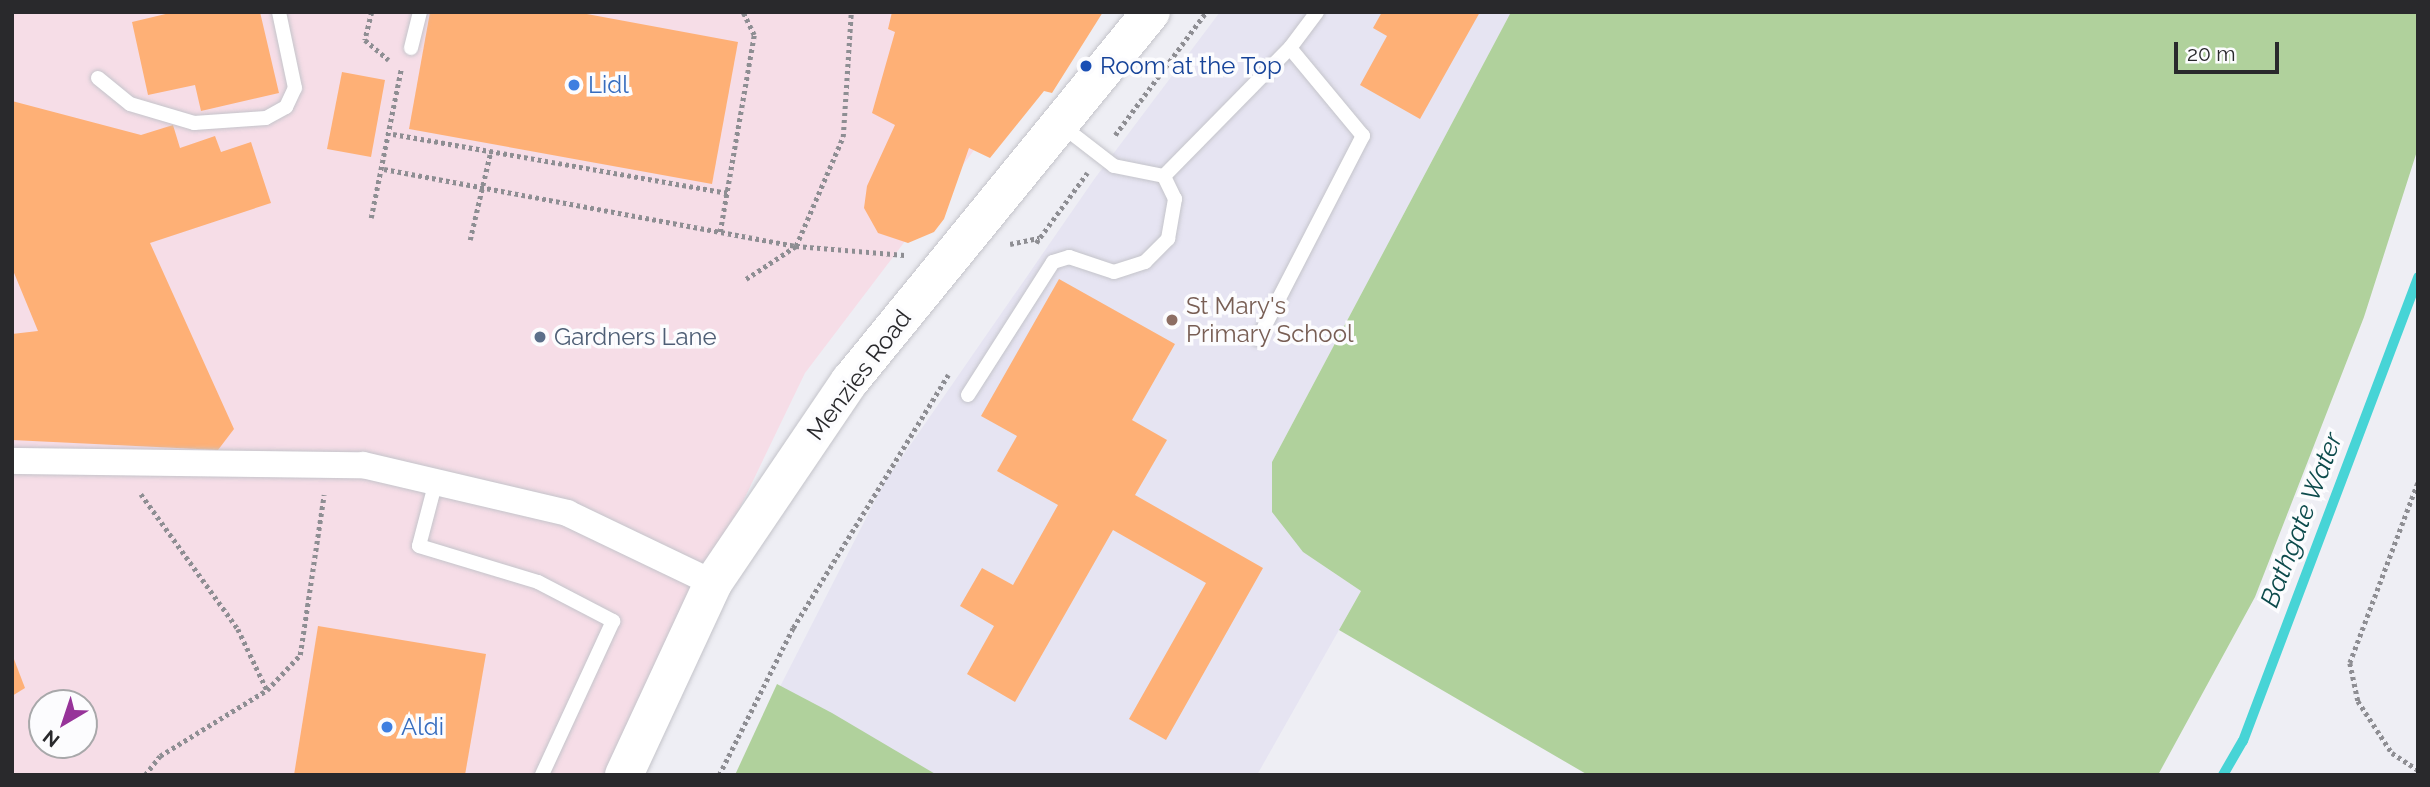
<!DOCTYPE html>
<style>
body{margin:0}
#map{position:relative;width:2430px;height:787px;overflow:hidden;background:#eeeef4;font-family:Raleway,sans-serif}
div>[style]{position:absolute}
.commercial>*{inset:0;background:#f6dde7}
.built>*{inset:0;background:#e6e4f2}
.green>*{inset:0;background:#b0d19c}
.stream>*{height:10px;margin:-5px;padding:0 5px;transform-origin:5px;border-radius:5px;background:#47d4d6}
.building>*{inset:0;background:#feb076}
.path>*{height:4.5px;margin-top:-2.25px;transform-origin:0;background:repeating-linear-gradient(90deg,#8e8e93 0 3.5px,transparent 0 7px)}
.roads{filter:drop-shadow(0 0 2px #c4c4ca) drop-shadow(0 0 2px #c4c4ca)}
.lane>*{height:14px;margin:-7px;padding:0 7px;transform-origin:7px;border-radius:7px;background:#fff}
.street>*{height:26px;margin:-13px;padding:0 13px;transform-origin:13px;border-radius:13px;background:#fff}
.secondary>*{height:38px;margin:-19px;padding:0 19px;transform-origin:19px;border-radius:19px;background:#fff}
.dots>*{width:19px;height:19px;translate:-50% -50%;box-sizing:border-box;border:4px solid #fcfcfe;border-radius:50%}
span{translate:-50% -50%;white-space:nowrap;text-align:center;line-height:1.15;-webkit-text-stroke:7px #fcfcfe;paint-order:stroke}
.transit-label{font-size:24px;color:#164399}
.left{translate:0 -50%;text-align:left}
.shop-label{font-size:24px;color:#366cbe}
.education-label{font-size:24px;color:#785e54}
.service-label{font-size:24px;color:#4e5e75}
.street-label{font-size:24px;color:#29292c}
.water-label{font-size:26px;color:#0d4b4c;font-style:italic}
.frame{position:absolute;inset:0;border:14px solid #29292c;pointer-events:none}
.north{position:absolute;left:28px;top:689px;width:70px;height:70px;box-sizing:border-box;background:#fcfcfe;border:2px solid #a8a8aa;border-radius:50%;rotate:219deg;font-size:19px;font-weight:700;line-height:28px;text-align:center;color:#29292c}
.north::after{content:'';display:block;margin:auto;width:24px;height:32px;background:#973399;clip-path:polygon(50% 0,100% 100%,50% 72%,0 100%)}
.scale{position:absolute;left:2174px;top:42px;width:105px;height:32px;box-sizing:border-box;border:4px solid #29292c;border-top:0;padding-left:9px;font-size:21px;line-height:24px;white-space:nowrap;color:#29292c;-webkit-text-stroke:5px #fcfcfe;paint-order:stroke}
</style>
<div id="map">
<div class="commercial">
<i style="clip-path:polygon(evenodd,12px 12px,1079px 12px,805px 373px,611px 775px,12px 775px,12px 12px,42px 703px,84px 703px,84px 745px,42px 745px,42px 703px)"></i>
</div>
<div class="built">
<i style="clip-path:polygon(1220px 12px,1511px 12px,1272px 462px,1303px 552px,1361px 591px,1257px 775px,735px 775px,884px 483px,1095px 178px)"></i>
</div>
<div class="green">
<i style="clip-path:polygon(1511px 12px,2418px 12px,2418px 148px,2364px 317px,2255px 597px,2158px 775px,1588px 775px,1339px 630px,1361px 591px,1303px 552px,1272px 512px,1272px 462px)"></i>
<i style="clip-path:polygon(777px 684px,832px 713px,937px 775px,735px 775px)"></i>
</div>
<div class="stream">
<i style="left:2223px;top:775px;width:39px;rotate:-60deg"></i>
<i style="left:2243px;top:741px;width:496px;rotate:-69.3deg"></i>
</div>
<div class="building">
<i style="clip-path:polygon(174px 12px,260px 12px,279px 93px,201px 111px,195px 85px,148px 95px,132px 22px)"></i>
<i style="clip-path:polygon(430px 12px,576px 12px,738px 42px,712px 184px,409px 129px)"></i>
<i style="clip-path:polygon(892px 12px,1103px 12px,1052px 93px,1044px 91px,990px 158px,969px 148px,944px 219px,934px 232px,908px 243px,878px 233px,864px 208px,867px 186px,895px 125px,872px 113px,895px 32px,888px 29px)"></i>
<i style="clip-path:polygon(1382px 12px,1480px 12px,1420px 119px,1360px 85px,1387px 36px,1373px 28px)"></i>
<i style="clip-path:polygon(342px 72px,385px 80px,371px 157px,327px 149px)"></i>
<i style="clip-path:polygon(12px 101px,141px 135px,173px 125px,180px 148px,215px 136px,221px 152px,251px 142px,271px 203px,150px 243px,234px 429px,218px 450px,12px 440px,12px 334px,38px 331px,12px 268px)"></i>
<i style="clip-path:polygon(1059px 279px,1175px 344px,1132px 420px,1167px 440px,1135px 495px,1263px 568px,1166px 740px,1129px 719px,1206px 583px,1113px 530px,1015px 702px,967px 674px,994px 626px,960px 606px,982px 568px,1013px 585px,1058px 505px,997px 471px,1017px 436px,981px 416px)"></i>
<i style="clip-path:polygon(318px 626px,486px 654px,465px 775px,294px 775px)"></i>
<i style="clip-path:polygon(12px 654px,25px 688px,12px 696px)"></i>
</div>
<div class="path">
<i style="left:372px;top:12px;width:29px;rotate:104deg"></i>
<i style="left:365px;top:40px;width:31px;rotate:40deg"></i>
<i style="left:393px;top:134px;width:340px;rotate:10deg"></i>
<i style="left:1115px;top:135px;width:153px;rotate:-53.5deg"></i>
<i style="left:384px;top:169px;width:419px;rotate:10.6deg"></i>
<i style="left:796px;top:246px;width:109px;rotate:4.7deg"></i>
<i style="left:371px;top:218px;width:152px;rotate:-78.6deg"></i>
<i style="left:720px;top:232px;width:200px;rotate:-80.2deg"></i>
<i style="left:754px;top:35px;width:25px;rotate:-116deg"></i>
<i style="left:470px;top:240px;width:92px;rotate:-76.9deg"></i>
<i style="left:1036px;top:243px;width:87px;rotate:-53.9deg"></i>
<i style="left:1010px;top:244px;width:30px;rotate:-12deg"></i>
<i style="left:746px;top:279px;width:60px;rotate:-33.4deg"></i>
<i style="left:796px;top:246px;width:119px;rotate:-66.7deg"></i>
<i style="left:843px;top:137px;width:125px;rotate:-86.3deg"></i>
<i style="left:2418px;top:483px;width:192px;rotate:110.7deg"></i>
<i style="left:2350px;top:663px;width:39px;rotate:78deg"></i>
<i style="left:2358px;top:701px;width:62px;rotate:56.8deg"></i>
<i style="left:2392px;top:753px;width:31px;rotate:33deg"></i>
<i style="left:141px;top:494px;width:166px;rotate:54.3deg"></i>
<i style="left:238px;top:629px;width:68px;rotate:64.6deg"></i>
<i style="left:145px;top:775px;width:24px;rotate:-52deg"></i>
<i style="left:160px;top:756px;width:126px;rotate:-31.7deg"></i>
<i style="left:267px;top:690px;width:48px;rotate:-46.7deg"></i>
<i style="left:300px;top:655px;width:162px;rotate:-81.5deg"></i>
<i style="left:719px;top:775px;width:165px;rotate:-63.3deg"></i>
<i style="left:793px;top:628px;width:297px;rotate:-58.5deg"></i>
</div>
<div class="roads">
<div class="lane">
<i style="left:411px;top:48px;width:37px;rotate:-76deg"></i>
<i style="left:98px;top:78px;width:41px;rotate:39.1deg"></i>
<i style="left:130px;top:104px;width:67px;rotate:16.5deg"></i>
<i style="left:194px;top:123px;width:72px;rotate:-4deg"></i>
<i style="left:266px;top:118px;width:23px;rotate:-29deg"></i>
<i style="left:286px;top:107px;width:21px;rotate:-65deg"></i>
<i style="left:295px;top:88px;width:78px;rotate:-101.9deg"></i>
<i style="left:1164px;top:176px;width:180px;rotate:-45.5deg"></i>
<i style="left:1258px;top:339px;width:229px;rotate:-62.7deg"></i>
<i style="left:1363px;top:136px;width:114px;rotate:-129.7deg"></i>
<i style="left:1290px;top:48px;width:45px;rotate:-53.1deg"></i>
<i style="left:968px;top:395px;width:158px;rotate:-57.4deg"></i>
<i style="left:1053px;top:262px;width:17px;rotate:-17deg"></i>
<i style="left:1069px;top:257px;width:47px;rotate:18.4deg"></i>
<i style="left:1114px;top:272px;width:33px;rotate:-18deg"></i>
<i style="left:1145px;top:262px;width:33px;rotate:-45deg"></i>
<i style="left:1168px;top:239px;width:41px;rotate:-80.1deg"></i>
<i style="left:1175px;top:199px;width:25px;rotate:-116deg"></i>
<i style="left:1164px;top:176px;width:51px;rotate:-168.7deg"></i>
<i style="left:1114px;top:166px;width:67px;rotate:-142.3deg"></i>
<i style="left:436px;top:481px;width:67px;rotate:104.7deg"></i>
<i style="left:419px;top:546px;width:124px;rotate:16.8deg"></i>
<i style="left:538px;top:582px;width:85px;rotate:27.5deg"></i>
<i style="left:613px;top:621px;width:170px;rotate:114.8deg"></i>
</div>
<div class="street">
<i style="left:12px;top:461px;width:351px;rotate:0.7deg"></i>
<i style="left:363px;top:465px;width:210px;rotate:13.2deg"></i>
<i style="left:567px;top:513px;width:162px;rotate:25.6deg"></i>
</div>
<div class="secondary">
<i style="left:624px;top:775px;width:212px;rotate:-65.1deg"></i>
<i style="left:713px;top:583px;width:244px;rotate:-55.9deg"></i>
<i style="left:850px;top:381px;width:476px;rotate:-50.8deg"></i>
</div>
</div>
<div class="dots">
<i style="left:1086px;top:66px;background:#1a4fb4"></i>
<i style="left:574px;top:85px;background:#3f7fe0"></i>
<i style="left:1172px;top:320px;background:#8d6e63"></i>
<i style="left:540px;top:337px;background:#5c6f8a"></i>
<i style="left:387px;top:727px;background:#3f7fe0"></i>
</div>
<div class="transit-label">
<span class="left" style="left:1100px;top:66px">Room at the Top</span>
</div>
<div class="shop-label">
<span class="left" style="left:588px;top:85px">Lidl</span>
<span class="left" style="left:401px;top:727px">Aldi</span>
</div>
<div class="education-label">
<span class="left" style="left:1186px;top:320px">St Mary's<br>Primary School</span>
</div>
<div class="service-label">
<span class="left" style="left:554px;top:337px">Gardners Lane</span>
</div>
<div class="street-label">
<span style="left:859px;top:375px;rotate:-53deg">Menzies Road</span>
</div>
<div class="water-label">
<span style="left:2302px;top:520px;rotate:-69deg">Bathgate Water</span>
</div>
<div class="frame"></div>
<div class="north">N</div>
<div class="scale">20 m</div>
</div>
